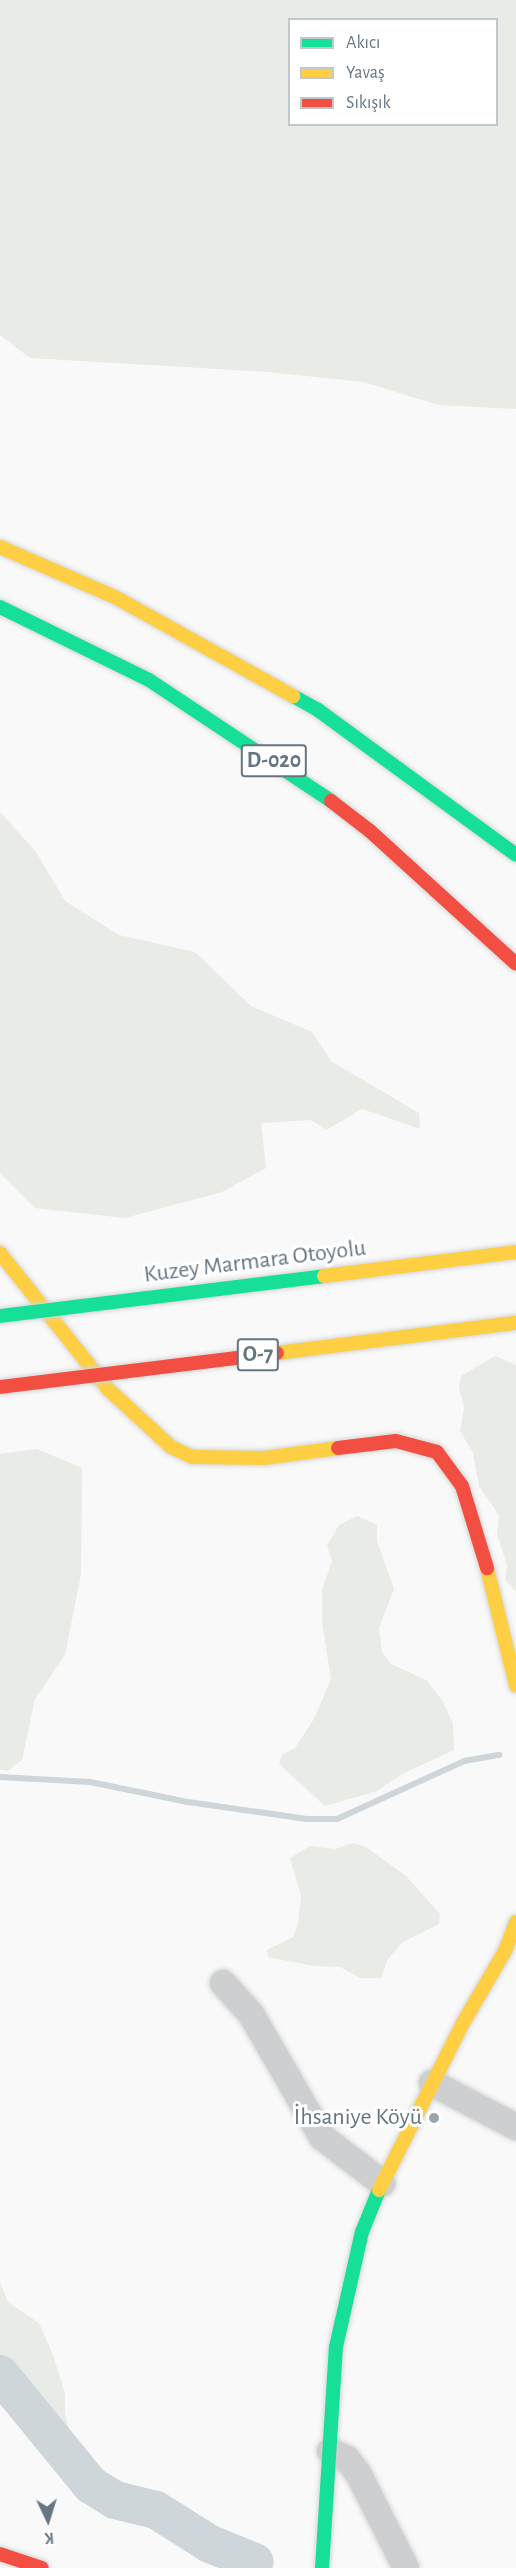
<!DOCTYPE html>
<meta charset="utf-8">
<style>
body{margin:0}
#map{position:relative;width:516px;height:2568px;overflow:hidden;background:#f9f9f9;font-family:"Alegreya Sans",sans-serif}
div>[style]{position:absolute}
.green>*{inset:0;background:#e8ebe6}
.stream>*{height:6px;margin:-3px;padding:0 3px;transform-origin:3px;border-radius:3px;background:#ced6d9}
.river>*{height:38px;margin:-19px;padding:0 19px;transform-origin:19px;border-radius:19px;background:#ced6d9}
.roads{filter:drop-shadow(0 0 2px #d5d6d7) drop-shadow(0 0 2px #d5d6d7)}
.street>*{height:26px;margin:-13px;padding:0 13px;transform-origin:13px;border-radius:13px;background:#cecfd0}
.fast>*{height:14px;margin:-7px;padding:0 7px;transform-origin:7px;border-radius:7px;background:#16e098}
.slow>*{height:14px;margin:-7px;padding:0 7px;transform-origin:7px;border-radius:7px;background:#ffcf43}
.jam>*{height:14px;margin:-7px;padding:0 7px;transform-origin:7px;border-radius:7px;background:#f24e42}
.bridges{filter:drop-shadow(0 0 2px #d5d6d6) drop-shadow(0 0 2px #d5d6d6)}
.fast-bridge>*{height:14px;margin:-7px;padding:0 7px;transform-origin:7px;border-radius:7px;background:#16e098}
.slow-bridge>*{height:14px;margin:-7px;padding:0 7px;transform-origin:7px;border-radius:7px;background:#ffcf43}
.jam-bridge>*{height:14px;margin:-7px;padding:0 7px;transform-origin:7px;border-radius:7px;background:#f24e42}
.dots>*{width:16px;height:16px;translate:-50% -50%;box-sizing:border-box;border:3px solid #fff;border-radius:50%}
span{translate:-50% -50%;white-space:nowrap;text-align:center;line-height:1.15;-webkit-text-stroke:6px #fff;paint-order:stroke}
.shield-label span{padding:2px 4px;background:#fff;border:2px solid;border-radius:4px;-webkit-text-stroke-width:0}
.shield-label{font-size:22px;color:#657683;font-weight:700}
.street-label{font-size:24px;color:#657683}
.poi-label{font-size:24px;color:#657683}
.right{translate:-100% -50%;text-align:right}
.legend{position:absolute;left:288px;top:18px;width:210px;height:108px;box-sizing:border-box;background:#fff;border:2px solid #c1c8cd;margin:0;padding:8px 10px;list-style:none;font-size:18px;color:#657683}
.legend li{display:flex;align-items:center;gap:12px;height:30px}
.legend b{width:30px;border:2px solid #c1c8cd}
.north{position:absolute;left:18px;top:2490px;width:60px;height:60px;-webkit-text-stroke:4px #fff;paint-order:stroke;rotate:176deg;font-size:16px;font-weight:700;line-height:24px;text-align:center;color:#657683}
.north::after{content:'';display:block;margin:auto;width:21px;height:27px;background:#657683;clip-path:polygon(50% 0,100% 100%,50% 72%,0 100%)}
</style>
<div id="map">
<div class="green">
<i style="clip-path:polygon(evenodd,0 0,516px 0,516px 409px,439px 405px,363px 382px,269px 372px,30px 358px,0 335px,0 0,290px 20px,496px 20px,496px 124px,290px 124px,290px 20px)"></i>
<i style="clip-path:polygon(0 812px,36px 852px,65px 901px,119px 935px,195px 952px,251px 1006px,312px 1032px,331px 1061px,419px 1113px,420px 1129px,362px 1109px,326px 1130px,311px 1120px,261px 1123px,266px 1168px,222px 1192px,125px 1218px,35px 1208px,0 1173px)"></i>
<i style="clip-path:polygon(495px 1356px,516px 1365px,516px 1592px,505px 1580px,507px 1565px,497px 1534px,499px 1515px,479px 1486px,473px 1453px,460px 1431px,464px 1408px,459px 1387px,461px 1376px)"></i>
<i style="clip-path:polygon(37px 1449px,82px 1468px,81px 1574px,65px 1655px,35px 1699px,22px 1760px,7px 1771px,0 1769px,0 1454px)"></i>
<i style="clip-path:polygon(357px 1516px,377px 1525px,377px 1541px,394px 1589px,379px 1628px,382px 1652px,391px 1664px,426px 1680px,442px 1700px,453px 1723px,454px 1750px,402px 1774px,377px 1791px,325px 1806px,279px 1764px,282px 1755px,295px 1748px,314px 1719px,331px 1679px,322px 1622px,322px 1590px,332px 1561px,327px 1545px,339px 1525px)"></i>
<i style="clip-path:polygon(353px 1843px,366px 1847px,406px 1876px,440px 1914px,439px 1924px,403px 1942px,388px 1959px,381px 1978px,360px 1978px,340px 1967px,313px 1966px,268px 1957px,267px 1950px,293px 1937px,298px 1924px,301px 1896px,290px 1858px,310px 1846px,335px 1849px)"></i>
<i style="clip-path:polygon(0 2283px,9px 2303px,39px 2323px,53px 2355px,65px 2393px,65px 2414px,74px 2447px,71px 2454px,61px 2456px,42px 2426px,0 2386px)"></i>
</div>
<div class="stream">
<i style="left:0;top:1777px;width:90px;rotate:3.2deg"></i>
<i style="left:90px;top:1782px;width:100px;rotate:11.5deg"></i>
<i style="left:188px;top:1802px;width:120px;rotate:8.1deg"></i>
<i style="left:307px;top:1819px;width:30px"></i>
<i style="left:337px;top:1819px;width:140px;rotate:-24.5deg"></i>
<i style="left:464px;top:1761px;width:36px;rotate:-10deg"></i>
</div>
<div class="river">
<i style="left:0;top:2374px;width:144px;rotate:50.7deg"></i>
<i style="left:91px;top:2485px;width:28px;rotate:32deg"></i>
<i style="left:115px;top:2500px;width:42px;rotate:13.7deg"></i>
<i style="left:156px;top:2510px;width:64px;rotate:32.2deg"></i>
<i style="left:210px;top:2544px;width:48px;rotate:21.8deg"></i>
</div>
<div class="roads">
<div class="street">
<i style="left:223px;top:1983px;width:42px;rotate:47.9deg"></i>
<i style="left:251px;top:2014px;width:142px;rotate:60deg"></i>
<i style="left:322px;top:2137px;width:76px;rotate:37.5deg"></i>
<i style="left:432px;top:2083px;width:95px;rotate:27.6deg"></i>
<i style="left:330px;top:2451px;width:19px;rotate:25deg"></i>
<i style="left:347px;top:2459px;width:18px;rotate:52deg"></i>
<i style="left:358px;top:2473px;width:106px;rotate:63.2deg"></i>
</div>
<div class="fast">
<i style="left:0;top:607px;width:166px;rotate:26.1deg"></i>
<i style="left:149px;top:680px;width:219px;rotate:33.6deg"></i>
<i style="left:293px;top:696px;width:29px;rotate:29deg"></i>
<i style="left:318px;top:710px;width:245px;rotate:36.2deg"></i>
<i style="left:322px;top:2568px;width:221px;rotate:-86.4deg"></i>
<i style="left:336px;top:2347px;width:118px;rotate:-77.3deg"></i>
<i style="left:362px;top:2232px;width:45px;rotate:-68deg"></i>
</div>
<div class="slow">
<i style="left:0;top:547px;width:125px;rotate:23.5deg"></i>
<i style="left:115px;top:597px;width:204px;rotate:29.1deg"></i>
<i style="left:0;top:1253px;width:174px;rotate:51.5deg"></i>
<i style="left:108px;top:1389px;width:86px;rotate:42.6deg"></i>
<i style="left:171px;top:1447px;width:23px;rotate:25deg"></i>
<i style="left:192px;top:1457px;width:72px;rotate:0.8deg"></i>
<i style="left:264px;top:1458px;width:75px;rotate:-7.7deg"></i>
<i style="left:487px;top:1568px;width:121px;rotate:76.1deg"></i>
<i style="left:379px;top:2190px;width:187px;rotate:-63.3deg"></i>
<i style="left:463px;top:2023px;width:83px;rotate:-59.7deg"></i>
<i style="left:505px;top:1951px;width:31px;rotate:-69deg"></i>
</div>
<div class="jam">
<i style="left:331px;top:801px;width:49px;rotate:37.6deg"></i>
<i style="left:370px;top:831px;width:197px;rotate:42.3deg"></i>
<i style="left:338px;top:1448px;width:58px;rotate:-6.9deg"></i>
<i style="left:396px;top:1441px;width:42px;rotate:15deg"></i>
<i style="left:437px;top:1452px;width:42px;rotate:53.7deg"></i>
<i style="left:462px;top:1486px;width:86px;rotate:73deg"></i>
<i style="left:0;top:2554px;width:44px;rotate:18.4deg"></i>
</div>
</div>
<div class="bridges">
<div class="fast-bridge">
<i style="left:0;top:1316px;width:326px;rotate:-7deg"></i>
</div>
<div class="slow-bridge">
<i style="left:324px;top:1276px;width:193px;rotate:-7.1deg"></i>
<i style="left:277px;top:1353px;width:241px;rotate:-7.2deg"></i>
</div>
<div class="jam-bridge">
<i style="left:0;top:1387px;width:279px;rotate:-7deg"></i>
</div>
</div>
<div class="dots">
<i style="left:434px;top:2118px;background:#99a4ac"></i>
</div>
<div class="shield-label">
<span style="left:274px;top:761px">D-020</span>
<span style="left:258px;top:1355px">O-7</span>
</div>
<div class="street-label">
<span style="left:255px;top:1262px;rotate:-7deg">Kuzey Marmara Otoyolu</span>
</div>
<div class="poi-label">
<span class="right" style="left:422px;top:2118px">İhsaniye Köyü</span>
</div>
<ul class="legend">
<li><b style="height:8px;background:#16e098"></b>Akıcı</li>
<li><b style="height:8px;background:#ffcf43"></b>Yavaş</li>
<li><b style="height:8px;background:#f24e42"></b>Sıkışık</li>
</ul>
<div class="north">K</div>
</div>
